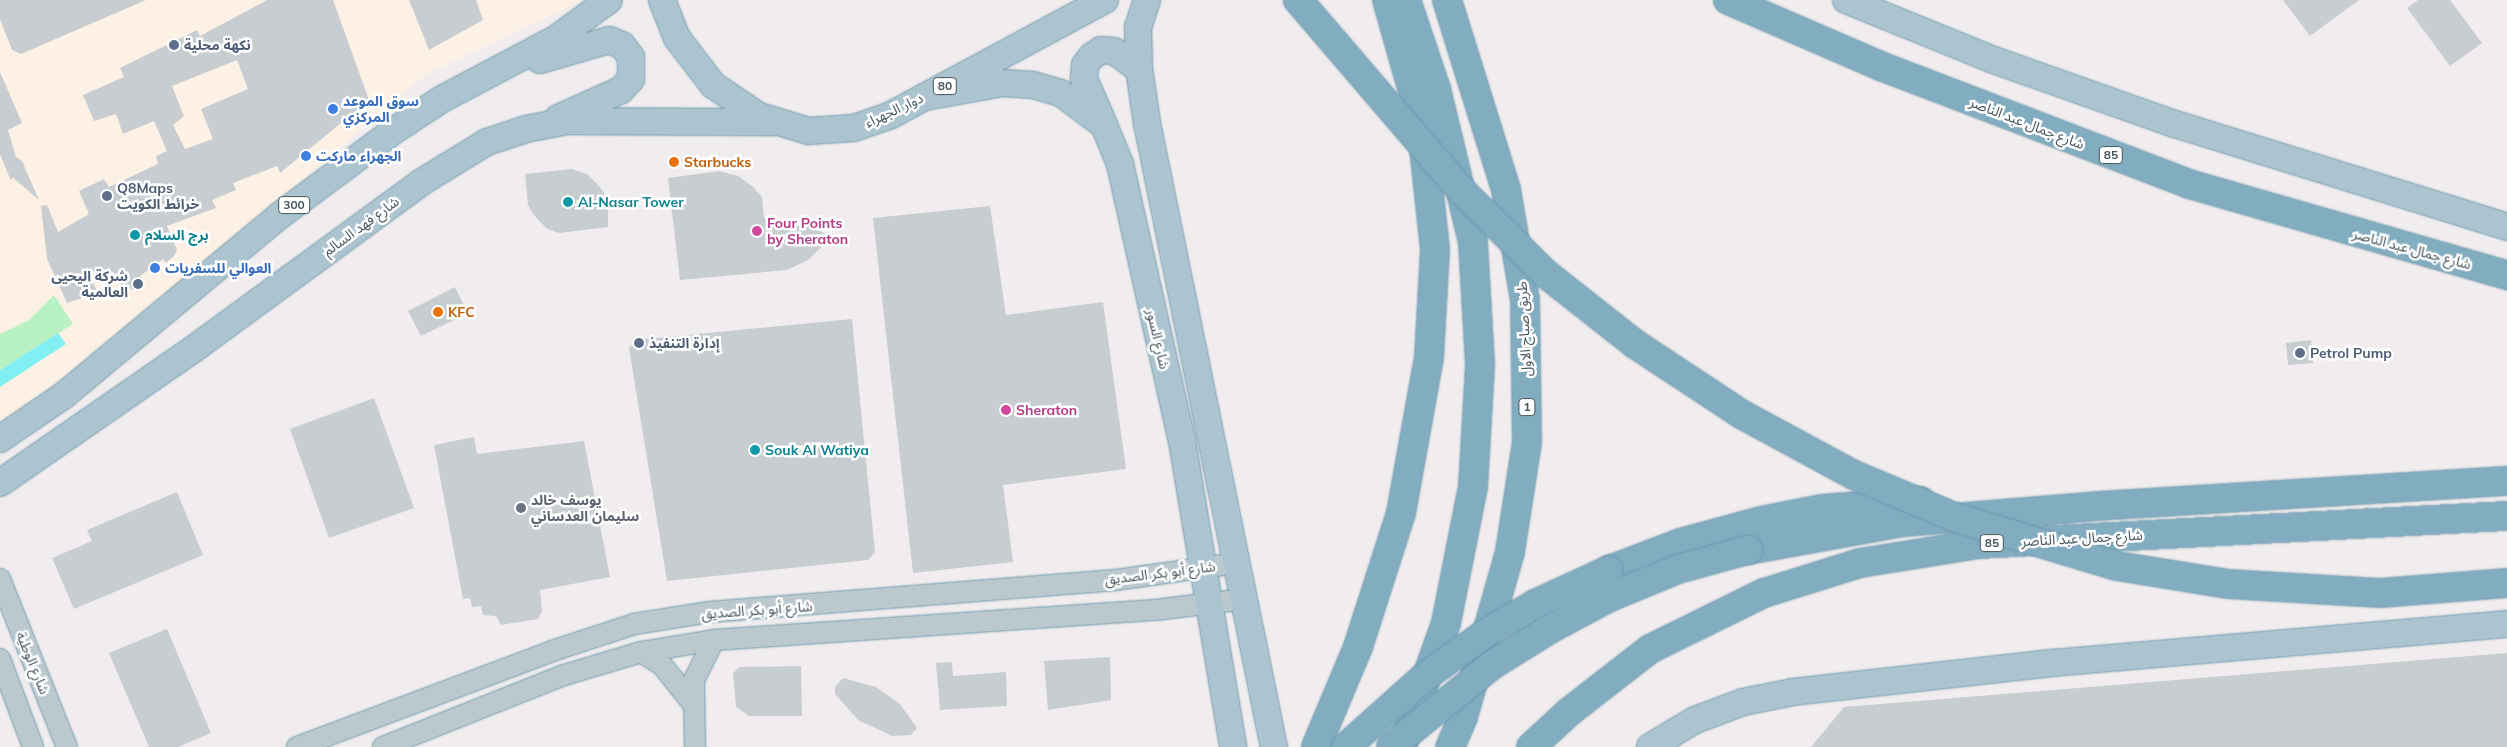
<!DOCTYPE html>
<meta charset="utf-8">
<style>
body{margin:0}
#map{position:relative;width:2507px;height:747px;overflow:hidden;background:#f1edee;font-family:Mulish,"Noto Sans Arabic",sans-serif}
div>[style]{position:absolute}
.commercial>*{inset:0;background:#fdf1e5}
.green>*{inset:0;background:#b8f2c3}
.water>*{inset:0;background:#82f0f2}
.building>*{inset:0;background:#c7cdd1}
.roads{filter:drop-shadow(0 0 1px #6d98ac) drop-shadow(0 0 1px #6d98ac)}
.minor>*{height:20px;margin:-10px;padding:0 10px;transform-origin:10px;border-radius:10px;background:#bbc9ce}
.major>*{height:26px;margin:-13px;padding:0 13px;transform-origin:13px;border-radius:13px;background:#abc4cf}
.highway>*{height:28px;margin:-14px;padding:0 14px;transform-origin:14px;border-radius:14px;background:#82acc0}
.bridges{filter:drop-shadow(0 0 1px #6d98ac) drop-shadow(0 0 1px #6d98ac)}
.highway-bridge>*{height:28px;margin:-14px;padding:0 14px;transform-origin:14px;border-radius:14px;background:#82acc0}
.dots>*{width:14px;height:14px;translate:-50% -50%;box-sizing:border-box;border:2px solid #fff;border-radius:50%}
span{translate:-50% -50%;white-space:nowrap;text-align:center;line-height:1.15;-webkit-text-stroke:5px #fff;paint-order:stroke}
.shield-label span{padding:1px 4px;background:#fff;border:1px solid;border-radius:4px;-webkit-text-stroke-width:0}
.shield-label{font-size:12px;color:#45565c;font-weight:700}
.service-label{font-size:14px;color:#4e5e75;font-weight:700}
.left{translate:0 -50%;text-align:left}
.right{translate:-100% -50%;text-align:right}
.shop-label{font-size:14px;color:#366cbe;font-weight:700}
.street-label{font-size:14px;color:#45565c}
.food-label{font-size:14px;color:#c56008;font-weight:700}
.culture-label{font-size:14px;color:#0d838f;font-weight:700}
.hotel-label{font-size:14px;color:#b23c85;font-weight:700}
.worship-label{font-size:14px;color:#5b616d;font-weight:700}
</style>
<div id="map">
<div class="commercial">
<i style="clip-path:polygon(0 0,582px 0,425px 75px,97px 354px,0 423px)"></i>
</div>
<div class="green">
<i style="clip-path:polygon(54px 295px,73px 324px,0 370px,0 334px,29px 320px)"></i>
</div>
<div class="water">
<i style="clip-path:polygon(58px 333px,66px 344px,0 387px,0 370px)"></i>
</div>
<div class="building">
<i style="clip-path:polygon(0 0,146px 0,21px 54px,12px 50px,0 19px)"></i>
<i style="clip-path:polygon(evenodd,267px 0,333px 0,369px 100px,280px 173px,277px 166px,233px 183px,236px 190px,212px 200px,216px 208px,167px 226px,177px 250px,174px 256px,166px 263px,163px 259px,140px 276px,143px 282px,133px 290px,85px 267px,98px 293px,67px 303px,47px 259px,41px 206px,47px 205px,58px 232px,89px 214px,79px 191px,104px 179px,109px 187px,158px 164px,156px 156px,167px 151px,154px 121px,123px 134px,116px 114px,94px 121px,83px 95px,124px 77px,120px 68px,197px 30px,200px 36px,267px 0,237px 60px,248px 89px,201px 109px,213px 139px,185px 149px,173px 125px,184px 116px,172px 86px,237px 60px)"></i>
<i style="clip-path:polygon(409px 0,476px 0,483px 20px,429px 50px)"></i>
<i style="clip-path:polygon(2283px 0,2359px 0,2310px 36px)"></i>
<i style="clip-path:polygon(2418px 0,2450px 0,2482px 43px,2450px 66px,2407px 8px)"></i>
<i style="clip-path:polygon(0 72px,22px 123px,8px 130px,16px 157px,22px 161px,39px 200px,12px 177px,11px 181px,0 154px)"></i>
<i style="clip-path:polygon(572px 169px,587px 174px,600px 187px,608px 199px,608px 227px,559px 233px,546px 228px,533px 214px,528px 205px,525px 174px)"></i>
<i style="clip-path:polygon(719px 171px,738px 176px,752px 186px,762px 197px,764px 218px,813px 226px,831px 238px,808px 260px,787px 270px,680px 280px,668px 178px)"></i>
<i style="clip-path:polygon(990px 206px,1006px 315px,1103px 302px,1126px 469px,1003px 485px,1013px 562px,913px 573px,873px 218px)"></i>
<i style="clip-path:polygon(455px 287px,468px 313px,421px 336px,408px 311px)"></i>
<i style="clip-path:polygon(852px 319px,875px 552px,868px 560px,667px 581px,629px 348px,636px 340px)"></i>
<i style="clip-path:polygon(2311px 340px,2313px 363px,2288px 365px,2286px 343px)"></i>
<i style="clip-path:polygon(374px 398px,414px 508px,329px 538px,290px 429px)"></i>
<i style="clip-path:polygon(474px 437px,477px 454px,584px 441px,610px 577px,540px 590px,542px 611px,538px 619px,501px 625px,496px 616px,483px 615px,481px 606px,472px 607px,470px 598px,463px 599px,434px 445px)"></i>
<i style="clip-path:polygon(177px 492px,203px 555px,74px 609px,52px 558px,92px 541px,87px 530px)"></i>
<i style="clip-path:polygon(167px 629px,211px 733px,178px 747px,149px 747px,109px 653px)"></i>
<i style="clip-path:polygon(2507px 653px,2507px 747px,1811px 747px,1844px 707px)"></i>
<i style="clip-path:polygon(1110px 657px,1111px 700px,1048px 710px,1044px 661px)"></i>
<i style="clip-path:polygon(952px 662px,953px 676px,1006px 672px,1007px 706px,940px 710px,936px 663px)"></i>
<i style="clip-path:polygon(801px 666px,802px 716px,749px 716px,736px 707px,733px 673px,740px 667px)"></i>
<i style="clip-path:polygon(843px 678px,876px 687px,900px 704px,917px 728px,911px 735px,892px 736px,858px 720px,835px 694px,835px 687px)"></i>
</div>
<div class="roads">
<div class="minor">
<i style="left:0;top:579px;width:181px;rotate:68.3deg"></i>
<i style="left:641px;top:652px;width:25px;rotate:32deg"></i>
<i style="left:662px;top:665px;width:48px;rotate:51.7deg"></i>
<i style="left:0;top:659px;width:94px;rotate:69.4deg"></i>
<i style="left:297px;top:747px;width:272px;rotate:-20.6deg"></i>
<i style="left:552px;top:651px;width:86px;rotate:-18.2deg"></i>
<i style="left:634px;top:624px;width:77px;rotate:-9deg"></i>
<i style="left:710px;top:612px;width:407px;rotate:-4.5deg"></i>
<i style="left:1116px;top:580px;width:122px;rotate:-8deg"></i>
<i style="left:383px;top:747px;width:192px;rotate:-21.7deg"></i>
<i style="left:561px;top:676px;width:84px;rotate:-16.7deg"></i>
<i style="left:641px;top:652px;width:74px;rotate:-9.3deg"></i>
<i style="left:714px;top:640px;width:450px;rotate:-3.9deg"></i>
<i style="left:1163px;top:609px;width:82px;rotate:-7deg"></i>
<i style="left:695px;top:747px;width:67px;rotate:-90.9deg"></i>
<i style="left:694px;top:680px;width:45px;rotate:-63.4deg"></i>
</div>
<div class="major">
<i style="left:662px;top:0;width:41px;rotate:68.5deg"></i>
<i style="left:677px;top:38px;width:59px;rotate:52.5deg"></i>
<i style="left:713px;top:85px;width:55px;rotate:34deg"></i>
<i style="left:759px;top:116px;width:52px;rotate:16.7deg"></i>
<i style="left:809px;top:131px;width:45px;rotate:-3.8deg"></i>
<i style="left:854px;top:128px;width:39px;rotate:-19deg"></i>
<i style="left:891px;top:115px;width:243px;rotate:-28.3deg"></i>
<i style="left:1147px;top:0;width:28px;rotate:108deg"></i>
<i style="left:1138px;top:27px;width:42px;rotate:88.6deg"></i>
<i style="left:1139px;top:69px;width:55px;rotate:81.6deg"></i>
<i style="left:1147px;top:123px;width:637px;rotate:78.5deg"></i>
<i style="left:1846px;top:0;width:160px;rotate:22.1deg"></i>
<i style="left:1994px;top:60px;width:192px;rotate:19.5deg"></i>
<i style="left:2175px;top:124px;width:348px;rotate:17.2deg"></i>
<i style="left:540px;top:60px;width:72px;rotate:-16.2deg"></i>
<i style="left:609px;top:40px;width:14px;rotate:21deg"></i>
<i style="left:622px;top:45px;width:15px;rotate:53deg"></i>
<i style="left:631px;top:57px;width:22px;rotate:90deg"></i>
<i style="left:631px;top:79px;width:15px;rotate:132deg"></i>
<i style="left:621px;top:90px;width:69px;rotate:156deg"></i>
<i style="left:925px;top:97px;width:79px;rotate:-10.2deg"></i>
<i style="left:1003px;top:83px;width:30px;rotate:4deg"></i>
<i style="left:1033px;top:85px;width:29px;rotate:16deg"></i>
<i style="left:1061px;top:93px;width:54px;rotate:36.7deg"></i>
<i style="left:1104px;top:125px;width:42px;rotate:67.7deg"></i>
<i style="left:1120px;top:164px;width:284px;rotate:77.4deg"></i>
<i style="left:1182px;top:441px;width:310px;rotate:80.5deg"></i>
<i style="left:1102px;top:120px;width:45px;rotate:-113.7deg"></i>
<i style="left:1084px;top:79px;width:14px;rotate:-86deg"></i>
<i style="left:1085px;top:65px;width:10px;rotate:-53deg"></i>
<i style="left:1091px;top:57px;width:12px;rotate:-35deg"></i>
<i style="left:1101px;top:50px;width:13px;rotate:4deg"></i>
<i style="left:1114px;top:51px;width:31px;rotate:36deg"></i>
<i style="left:0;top:439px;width:76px;rotate:-34.3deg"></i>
<i style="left:63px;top:396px;width:281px;rotate:-39.8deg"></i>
<i style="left:279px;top:216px;width:141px;rotate:-36.6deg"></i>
<i style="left:392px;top:132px;width:60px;rotate:-33.4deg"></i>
<i style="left:442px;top:99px;width:130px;rotate:-27.9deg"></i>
<i style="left:557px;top:38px;width:64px;rotate:-36.2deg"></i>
<i style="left:0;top:483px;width:242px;rotate:-34.7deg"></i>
<i style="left:199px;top:345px;width:274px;rotate:-36.2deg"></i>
<i style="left:420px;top:183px;width:79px;rotate:-31.5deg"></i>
<i style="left:487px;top:142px;width:41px;rotate:-18.4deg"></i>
<i style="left:526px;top:129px;width:42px;rotate:-11deg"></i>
<i style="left:567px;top:121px;width:207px;rotate:0.3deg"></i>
<i style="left:1650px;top:747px;width:52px;rotate:-31deg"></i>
<i style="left:1695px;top:720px;width:51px;rotate:-20.6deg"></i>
<i style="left:1743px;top:702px;width:51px;rotate:-11.3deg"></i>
<i style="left:1793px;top:692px;width:261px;rotate:-6.4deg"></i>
<i style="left:2052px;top:663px;width:457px;rotate:-4.9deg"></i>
</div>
<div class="highway">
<i style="left:1447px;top:0;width:199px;rotate:72.7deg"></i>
<i style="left:1506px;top:190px;width:112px;rotate:80.2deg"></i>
<i style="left:1525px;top:300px;width:142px;rotate:89.2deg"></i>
<i style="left:1527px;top:442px;width:111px;rotate:98.8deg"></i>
<i style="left:1510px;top:552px;width:172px;rotate:105.9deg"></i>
<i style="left:1463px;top:717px;width:33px;rotate:113deg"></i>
<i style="left:1728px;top:0;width:169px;rotate:23.4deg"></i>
<i style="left:1883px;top:67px;width:328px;rotate:20.9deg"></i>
<i style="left:2189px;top:184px;width:331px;rotate:16deg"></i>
<i style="left:1748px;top:550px;width:158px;rotate:-10.2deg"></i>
<i style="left:1904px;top:522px;width:194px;rotate:-4.7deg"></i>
<i style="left:2097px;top:506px;width:411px;rotate:-3.5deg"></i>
<i style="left:1609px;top:570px;width:76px;rotate:-20.8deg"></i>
<i style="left:1680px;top:543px;width:84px;rotate:-15.2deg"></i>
<i style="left:1761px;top:521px;width:62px;rotate:-11.1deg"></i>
<i style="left:1822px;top:509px;width:99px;rotate:-4.6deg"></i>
<i style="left:1402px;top:746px;width:131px;rotate:-70.3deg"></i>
<i style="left:1446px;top:623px;width:139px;rotate:-78.8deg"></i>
<i style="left:1473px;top:487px;width:123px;rotate:-86.7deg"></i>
<i style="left:1480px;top:364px;width:122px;rotate:-93.3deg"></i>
<i style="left:1473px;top:242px;width:157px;rotate:-103.6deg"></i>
<i style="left:1436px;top:89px;width:94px;rotate:-108.6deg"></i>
<i style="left:1316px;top:747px;width:108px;rotate:-67.2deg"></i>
<i style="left:1358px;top:647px;width:141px;rotate:-72.2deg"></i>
<i style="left:1401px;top:513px;width:158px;rotate:-79.8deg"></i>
<i style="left:1429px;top:357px;width:108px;rotate:-86.8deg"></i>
<i style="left:1435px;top:249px;width:130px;rotate:-96.2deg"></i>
<i style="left:1421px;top:120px;width:125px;rotate:-105.8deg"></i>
<i style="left:1531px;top:747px;width:52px;rotate:-42.6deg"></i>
<i style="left:1569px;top:712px;width:103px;rotate:-37.9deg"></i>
<i style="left:1650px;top:649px;width:127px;rotate:-26.2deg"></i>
<i style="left:1764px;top:593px;width:101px;rotate:-17.4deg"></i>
<i style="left:1860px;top:563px;width:121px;rotate:-9.1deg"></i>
<i style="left:1979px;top:544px;width:529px;rotate:-3.04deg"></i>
</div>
</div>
<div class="bridges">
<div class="highway-bridge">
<i style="left:1298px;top:0;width:246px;rotate:49.4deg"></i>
<i style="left:1458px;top:187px;width:124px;rotate:44.7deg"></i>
<i style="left:1546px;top:274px;width:113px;rotate:38.2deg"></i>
<i style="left:1635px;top:344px;width:127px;rotate:33.4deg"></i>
<i style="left:1741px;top:414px;width:128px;rotate:28.4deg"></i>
<i style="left:1854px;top:475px;width:112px;rotate:22.7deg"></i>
<i style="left:1957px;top:518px;width:167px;rotate:16.7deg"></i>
<i style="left:2117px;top:566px;width:112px;rotate:9.2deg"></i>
<i style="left:2228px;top:584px;width:152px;rotate:3.4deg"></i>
<i style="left:2380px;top:593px;width:127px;rotate:-4.5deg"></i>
<i style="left:1346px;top:747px;width:102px;rotate:-41.8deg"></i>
<i style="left:1422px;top:679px;width:75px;rotate:-35.8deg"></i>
<i style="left:1483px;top:635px;width:61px;rotate:-30.8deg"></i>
<i style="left:1535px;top:604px;width:81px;rotate:-24.7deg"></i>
<i style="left:1391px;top:747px;width:130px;rotate:-39.1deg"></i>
<i style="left:1492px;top:665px;width:68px;rotate:-31.8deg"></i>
<i style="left:1550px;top:629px;width:68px;rotate:-28.1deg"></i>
<i style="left:1610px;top:597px;width:74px;rotate:-22.4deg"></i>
<i style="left:1678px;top:569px;width:73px;rotate:-15.2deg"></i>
</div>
</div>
<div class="dots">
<i style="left:174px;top:45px;background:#5c6f8a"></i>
<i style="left:333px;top:109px;background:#3f7fe0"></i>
<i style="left:306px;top:156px;background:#3f7fe0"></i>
<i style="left:674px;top:162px;background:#e8710a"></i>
<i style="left:107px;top:196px;background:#5c6f8a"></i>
<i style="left:568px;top:202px;background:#0f9aa8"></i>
<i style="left:757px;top:231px;background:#d1479c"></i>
<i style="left:135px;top:235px;background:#0f9aa8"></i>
<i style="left:155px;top:268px;background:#3f7fe0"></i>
<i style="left:138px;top:284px;background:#5c6f8a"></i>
<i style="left:438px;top:312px;background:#e8710a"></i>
<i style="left:639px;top:343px;background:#5c6f8a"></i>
<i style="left:2300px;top:353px;background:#5c6f8a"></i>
<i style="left:1006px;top:410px;background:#d1479c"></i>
<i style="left:755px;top:450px;background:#0f9aa8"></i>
<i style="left:521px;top:508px;background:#6b7280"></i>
</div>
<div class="shield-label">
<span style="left:945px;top:86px">80</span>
<span style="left:2111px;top:155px">85</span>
<span style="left:294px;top:205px">300</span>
<span style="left:1527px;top:407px">1</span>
<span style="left:1992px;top:543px">85</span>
</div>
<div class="service-label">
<span class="left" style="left:184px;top:45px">نكهة محلية</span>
<span class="left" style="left:117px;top:196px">Q8Maps<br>خرائط الكويت</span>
<span class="right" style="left:128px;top:284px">شركة اليحيى<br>العالمية</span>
<span class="left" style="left:649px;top:343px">إدارة التنفيذ</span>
<span class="left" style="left:2310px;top:353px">Petrol Pump</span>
</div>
<div class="shop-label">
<span class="left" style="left:343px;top:109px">سوق الموعد<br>المركزي</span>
<span class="left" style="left:316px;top:156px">الجهراء ماركت</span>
<span class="left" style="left:165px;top:268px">العوالي للسفريات</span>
</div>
<div class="street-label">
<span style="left:894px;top:110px;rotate:-25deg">دوار الجهراء</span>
<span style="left:2027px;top:123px;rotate:21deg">شارع جمال عبد الناصر</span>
<span style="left:361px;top:226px;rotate:-36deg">شارع فهد السالم</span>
<span style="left:2412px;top:249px;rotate:15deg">شارع جمال عبد الناصر</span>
<span style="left:1524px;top:329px;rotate:-93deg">طريق صباح الاول</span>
<span style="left:1158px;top:339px;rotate:77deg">شارع السور</span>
<span style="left:2082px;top:538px;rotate:-3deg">شارع جمال عبد الناصر</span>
<span style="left:1160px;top:573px;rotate:-7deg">شارع أبو بكر الصديق</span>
<span style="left:757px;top:610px;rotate:-4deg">شارع أبو بكر الصديق</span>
<span style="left:33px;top:663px;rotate:68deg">شارع الوطية</span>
</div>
<div class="food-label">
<span class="left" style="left:684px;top:162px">Starbucks</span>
<span class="left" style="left:448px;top:312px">KFC</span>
</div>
<div class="culture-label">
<span class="left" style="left:578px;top:202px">Al-Nasar Tower</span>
<span class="left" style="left:145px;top:235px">برج السلام</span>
<span class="left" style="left:765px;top:450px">Souk Al Watiya</span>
</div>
<div class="hotel-label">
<span class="left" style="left:767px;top:231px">Four Points<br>by Sheraton</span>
<span class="left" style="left:1016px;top:410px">Sheraton</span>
</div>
<div class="worship-label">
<span class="left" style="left:531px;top:508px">يوسف خالد<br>سليمان العدساني</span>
</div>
</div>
